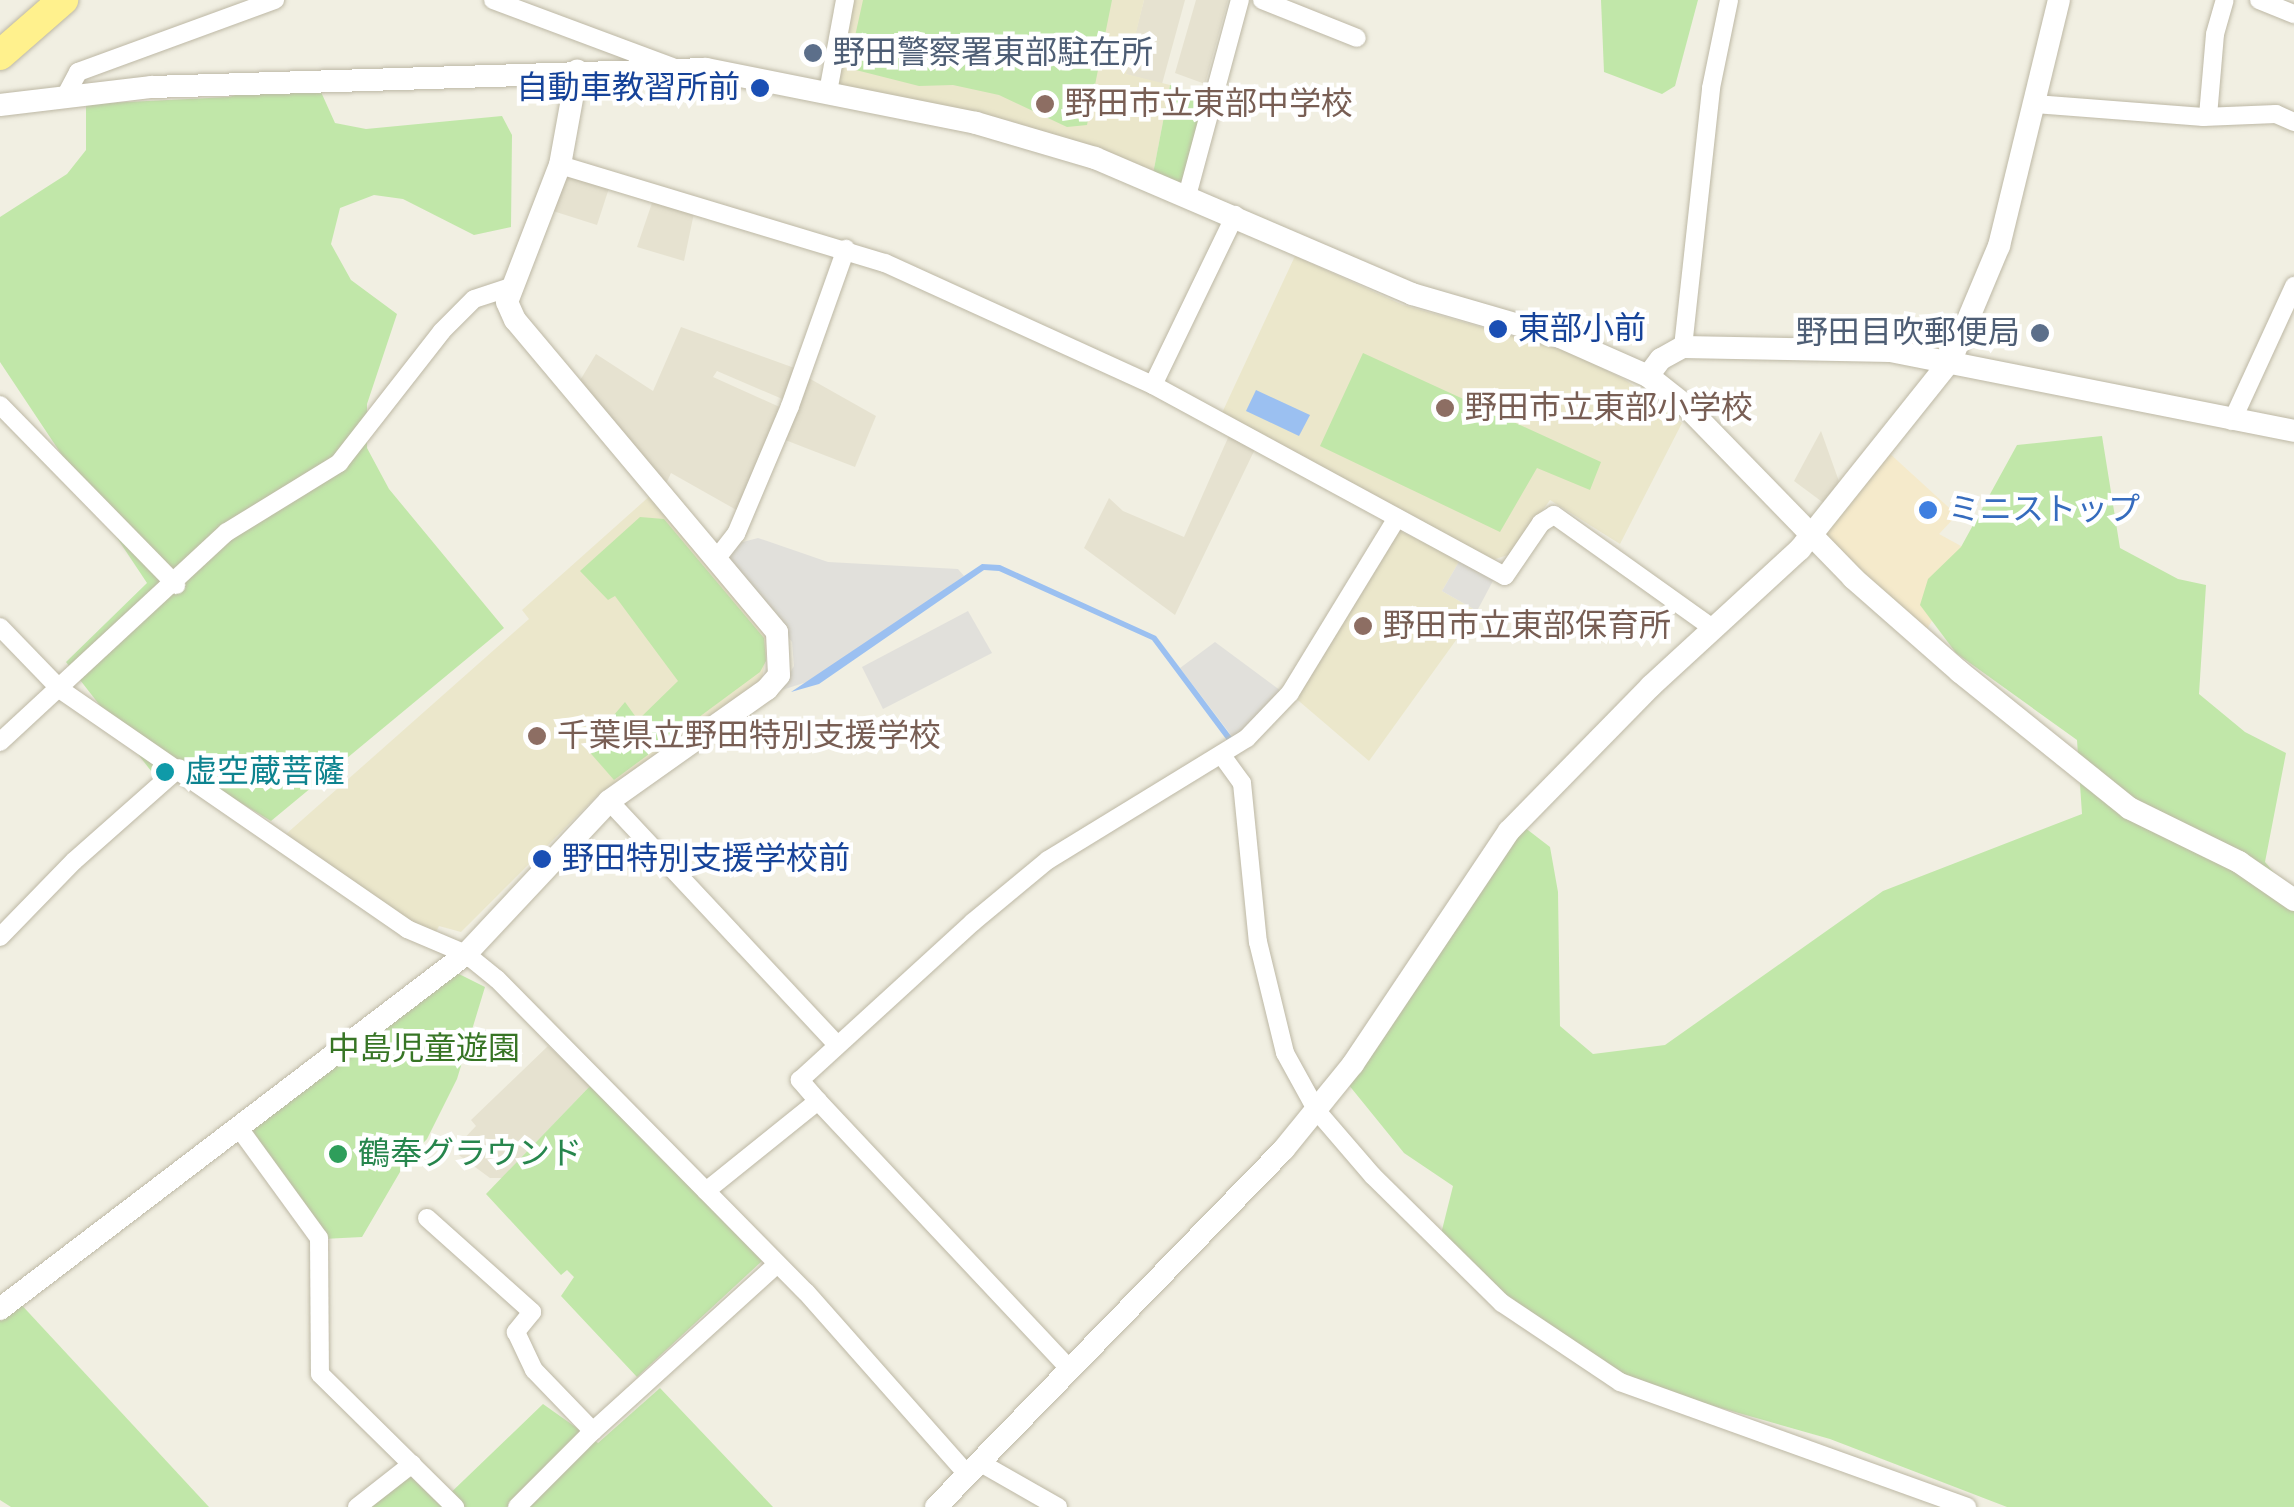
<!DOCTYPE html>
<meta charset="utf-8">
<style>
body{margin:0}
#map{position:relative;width:2294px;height:1507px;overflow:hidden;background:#f1efe2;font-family:"Nunito Sans","Noto Sans JP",sans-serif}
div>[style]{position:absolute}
.residential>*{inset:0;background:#e6e2d0}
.commercial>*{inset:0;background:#f5eacb}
.education>*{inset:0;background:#ebe7cb}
.green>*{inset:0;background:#c1e7a9}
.parking>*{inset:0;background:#e1e0db}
.water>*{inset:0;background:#9bc0f1}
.roads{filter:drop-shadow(0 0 2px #bdb8a5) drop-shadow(0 0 2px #bdb8a5)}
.minor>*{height:18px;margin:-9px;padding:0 9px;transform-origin:9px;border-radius:9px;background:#fff}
.tertiary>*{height:22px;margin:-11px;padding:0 11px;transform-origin:11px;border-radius:11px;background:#fff}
.primary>*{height:30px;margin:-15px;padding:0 15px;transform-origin:15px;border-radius:15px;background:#fff18d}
.dots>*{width:28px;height:28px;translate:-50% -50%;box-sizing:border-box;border:5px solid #fff;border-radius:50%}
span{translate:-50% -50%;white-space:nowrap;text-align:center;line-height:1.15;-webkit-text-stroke:9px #fff;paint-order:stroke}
.service-label{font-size:32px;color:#4e5e75}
.left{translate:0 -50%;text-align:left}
.right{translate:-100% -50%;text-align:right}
.transit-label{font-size:32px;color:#164399}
.education-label{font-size:32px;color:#785e54}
.shop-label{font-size:32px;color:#366cbe}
.culture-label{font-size:32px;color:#0d838f}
.park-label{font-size:32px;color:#377525}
.leisure-label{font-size:32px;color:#27864d}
</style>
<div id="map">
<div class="residential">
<i style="clip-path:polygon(1144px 0,1185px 0,1162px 84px,1125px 74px)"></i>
<i style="clip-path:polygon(1196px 0,1228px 0,1205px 84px,1175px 73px)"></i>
<i style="clip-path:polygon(565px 174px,610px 185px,597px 225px,553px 211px)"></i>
<i style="clip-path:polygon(653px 200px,694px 213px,684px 261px,637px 247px)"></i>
<i style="clip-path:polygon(681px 327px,800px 370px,787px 401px,717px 371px,713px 377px,784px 409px,740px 512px,671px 473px,665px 486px,579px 382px,596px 354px,653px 391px)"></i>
<i style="clip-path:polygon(805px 376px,876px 416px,855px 467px,780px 438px)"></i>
<i style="clip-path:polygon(1231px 431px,1257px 445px,1175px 615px,1084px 548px,1109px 498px,1123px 511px,1184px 537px)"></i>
<i style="clip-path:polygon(1821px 431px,1841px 487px,1825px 504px,1794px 481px)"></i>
<i style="clip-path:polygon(548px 1046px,591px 1085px,502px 1178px,490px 1178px,456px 1153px,458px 1145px,476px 1126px,471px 1120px)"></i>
</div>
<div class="commercial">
<i style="clip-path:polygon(1888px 452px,1957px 515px,1939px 534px,1972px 552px,1926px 631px,1826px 539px,1825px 526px)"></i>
</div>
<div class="education">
<i style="clip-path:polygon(849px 0,1144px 0,1126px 74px,1170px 85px,1153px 174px,1008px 120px,840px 87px,835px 76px)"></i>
<i style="clip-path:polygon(1295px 256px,1403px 305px,1573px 353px,1627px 381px,1682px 423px,1620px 544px,1550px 500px,1511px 554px,1489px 561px,1221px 415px)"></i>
<i style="clip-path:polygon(652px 494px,769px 640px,762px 679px,600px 793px,461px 932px,439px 926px,435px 934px,408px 921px,285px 835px,529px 619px,522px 610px)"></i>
<i style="clip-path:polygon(1394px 528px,1460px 560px,1442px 591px,1477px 611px,1369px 761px,1293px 696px)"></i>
</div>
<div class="green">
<i style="clip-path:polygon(863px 0,1112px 0,1087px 125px,1067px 127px,999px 95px,953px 85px,919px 86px,848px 68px)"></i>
<i style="clip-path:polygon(1601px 0,1698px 0,1675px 86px,1662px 94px,1604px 72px)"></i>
<i style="clip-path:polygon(312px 72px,335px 123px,366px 129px,502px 116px,512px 135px,511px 227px,474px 235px,403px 199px,374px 195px,340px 208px,331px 244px,351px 280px,397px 314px,367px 404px,367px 448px,389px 489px,504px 628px,271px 821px,186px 770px,162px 785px,66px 662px,147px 583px,0 362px,0 217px,67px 174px,86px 150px,86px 104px,229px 97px)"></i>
<i style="clip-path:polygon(1170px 85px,1206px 96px,1184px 187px,1153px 174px)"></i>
<i style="clip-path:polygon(1363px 353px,1601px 462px,1590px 490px,1537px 468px,1500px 532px,1320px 446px)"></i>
<i style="clip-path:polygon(2102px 436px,2120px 548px,2178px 579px,2206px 585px,2199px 694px,2245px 732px,2286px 753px,2265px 862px,2294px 896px,2294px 1507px,2007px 1507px,1830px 1439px,1591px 1371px,1484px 1292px,1439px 1242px,1453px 1186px,1404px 1153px,1348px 1084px,1524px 827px,1550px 847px,1558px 892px,1560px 1026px,1593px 1054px,1665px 1045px,1883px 891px,2082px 814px,2077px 740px,1956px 653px,1920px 605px,1928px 579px,1961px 547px,2017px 445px)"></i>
<i style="clip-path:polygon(640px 517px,664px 519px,764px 638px,766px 661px,760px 672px,614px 780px,586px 748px,625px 702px,638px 720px,678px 681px,615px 596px,608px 600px,580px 571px)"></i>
<i style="clip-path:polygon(457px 973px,485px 987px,457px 1079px,427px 1139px,407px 1160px,362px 1237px,323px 1239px,250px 1131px)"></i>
<i style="clip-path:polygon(591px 1085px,762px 1261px,637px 1377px,561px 1296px,574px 1277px,567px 1270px,561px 1275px,486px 1194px)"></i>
<i style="clip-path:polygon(17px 1300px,209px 1507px,11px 1507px,0 1500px,0 1315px)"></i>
<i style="clip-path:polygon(660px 1388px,773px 1507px,365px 1507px,408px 1474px,439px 1504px,543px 1404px,598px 1443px)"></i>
</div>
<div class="parking">
<i style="clip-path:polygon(758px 538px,828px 562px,958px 569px,964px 576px,816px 679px,779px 691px,794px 666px,792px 642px,724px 557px,739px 543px)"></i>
<i style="clip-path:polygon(1460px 560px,1495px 577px,1477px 611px,1442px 591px)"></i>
<i style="clip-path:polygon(968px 611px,992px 653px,883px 709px,862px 667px)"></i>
<i style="clip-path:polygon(1215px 642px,1285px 694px,1237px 743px,1180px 668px)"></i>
</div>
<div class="water">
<i style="clip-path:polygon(1256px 390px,1310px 415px,1299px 436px,1246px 411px)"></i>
<i style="clip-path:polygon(982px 564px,1000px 565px,1156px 636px,1234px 740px,1229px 743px,1152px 640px,999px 571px,984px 570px,819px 684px,791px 692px)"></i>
</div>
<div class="roads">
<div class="minor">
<i style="left:493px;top:0;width:191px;rotate:20.5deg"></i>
<i style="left:1262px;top:0;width:102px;rotate:21.8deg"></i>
<i style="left:2259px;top:0;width:38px;rotate:22deg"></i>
<i style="left:828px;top:92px;width:94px;rotate:-79.5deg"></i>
<i style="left:67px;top:93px;width:24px;rotate:-62deg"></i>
<i style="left:78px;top:72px;width:210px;rotate:-20.1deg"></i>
<i style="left:2035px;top:104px;width:169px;rotate:4.4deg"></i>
<i style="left:2203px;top:117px;width:73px;rotate:-2.4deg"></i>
<i style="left:2276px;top:114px;width:20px;rotate:24deg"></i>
<i style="left:2208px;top:116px;width:82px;rotate:-85.1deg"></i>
<i style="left:2215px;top:34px;width:35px;rotate:-74deg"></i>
<i style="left:560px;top:165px;width:339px;rotate:16.8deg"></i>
<i style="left:885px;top:263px;width:294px;rotate:24.5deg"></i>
<i style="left:1153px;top:385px;width:400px;rotate:28.5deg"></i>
<i style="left:1505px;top:576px;width:64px;rotate:-55.8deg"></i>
<i style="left:1541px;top:523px;width:15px;rotate:-32deg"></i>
<i style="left:1554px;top:515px;width:196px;rotate:35.5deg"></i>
<i style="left:1187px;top:196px;width:203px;rotate:-74.9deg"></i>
<i style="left:1683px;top:347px;width:261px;rotate:-83.8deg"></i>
<i style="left:1711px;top:88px;width:90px;rotate:-78.4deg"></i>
<i style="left:1153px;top:385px;width:189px;rotate:-64.2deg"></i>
<i style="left:0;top:405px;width:252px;rotate:45.6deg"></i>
<i style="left:2232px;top:421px;width:149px;rotate:-65.3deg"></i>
<i style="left:717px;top:558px;width:31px;rotate:-52deg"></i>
<i style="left:736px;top:534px;width:139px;rotate:-67.1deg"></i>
<i style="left:790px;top:406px;width:167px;rotate:-70.4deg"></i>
<i style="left:0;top:627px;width:88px;rotate:45.9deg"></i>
<i style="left:61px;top:690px;width:421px;rotate:34.6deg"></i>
<i style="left:407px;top:929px;width:64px;rotate:23deg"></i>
<i style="left:466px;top:954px;width:40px;rotate:39deg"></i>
<i style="left:497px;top:979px;width:440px;rotate:45.4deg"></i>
<i style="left:806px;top:1292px;width:243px;rotate:48.5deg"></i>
<i style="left:0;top:742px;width:309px;rotate:-42.8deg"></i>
<i style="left:227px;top:532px;width:132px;rotate:-31.6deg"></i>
<i style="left:339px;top:463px;width:167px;rotate:-52deg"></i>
<i style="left:442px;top:331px;width:45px;rotate:-45deg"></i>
<i style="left:474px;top:299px;width:35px;rotate:-18deg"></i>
<i style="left:1223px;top:757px;width:32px;rotate:54deg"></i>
<i style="left:1242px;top:783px;width:160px;rotate:84.3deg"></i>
<i style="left:1258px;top:942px;width:114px;rotate:76.3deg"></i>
<i style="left:1285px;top:1053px;width:66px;rotate:61.1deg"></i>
<i style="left:1317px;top:1111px;width:86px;rotate:49.3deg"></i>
<i style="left:1373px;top:1176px;width:181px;rotate:44.6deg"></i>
<i style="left:1502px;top:1303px;width:142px;rotate:33.8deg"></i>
<i style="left:1620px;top:1382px;width:369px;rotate:19.8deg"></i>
<i style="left:609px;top:801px;width:333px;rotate:46.9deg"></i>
<i style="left:0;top:937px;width:106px;rotate:-45.8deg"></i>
<i style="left:74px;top:861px;width:140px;rotate:-41.5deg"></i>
<i style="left:818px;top:1101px;width:365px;rotate:46.8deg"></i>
<i style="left:239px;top:1128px;width:136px;rotate:54deg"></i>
<i style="left:319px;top:1238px;width:136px;rotate:89.6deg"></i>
<i style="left:320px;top:1374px;width:190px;rotate:44.6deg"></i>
<i style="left:706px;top:1191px;width:144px;rotate:-38.8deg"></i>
<i style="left:818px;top:1101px;width:28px;rotate:-131deg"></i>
<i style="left:800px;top:1080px;width:234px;rotate:-42.4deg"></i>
<i style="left:973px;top:922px;width:97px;rotate:-39.6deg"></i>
<i style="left:1048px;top:860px;width:233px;rotate:-31.5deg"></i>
<i style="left:1247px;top:738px;width:62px;rotate:-46.3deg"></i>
<i style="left:1290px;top:693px;width:205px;rotate:-58.6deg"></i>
<i style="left:427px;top:1218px;width:141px;rotate:41.8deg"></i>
<i style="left:532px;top:1312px;width:26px;rotate:129deg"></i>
<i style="left:516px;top:1332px;width:42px;rotate:64.7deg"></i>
<i style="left:534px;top:1370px;width:85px;rotate:46deg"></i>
<i style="left:593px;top:1431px;width:247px;rotate:-42.2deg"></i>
<i style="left:979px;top:1462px;width:91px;rotate:29.7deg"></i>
<i style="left:357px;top:1507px;width:70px;rotate:-38deg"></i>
<i style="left:517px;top:1507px;width:107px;rotate:-45deg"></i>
</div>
<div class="tertiary">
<i style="left:0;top:105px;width:153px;rotate:-6.8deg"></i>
<i style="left:152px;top:87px;width:554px;rotate:-1.86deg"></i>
<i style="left:706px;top:69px;width:275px;rotate:11.3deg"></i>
<i style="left:976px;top:123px;width:124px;rotate:16.4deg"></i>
<i style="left:1095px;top:158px;width:345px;rotate:23.2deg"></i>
<i style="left:1412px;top:294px;width:154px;rotate:16.2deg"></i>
<i style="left:1560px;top:337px;width:96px;rotate:23.9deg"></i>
<i style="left:1648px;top:376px;width:48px;rotate:38.3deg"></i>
<i style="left:1686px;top:406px;width:240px;rotate:45.8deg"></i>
<i style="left:1853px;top:578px;width:142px;rotate:41.3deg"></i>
<i style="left:1960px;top:672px;width:217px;rotate:38.8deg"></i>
<i style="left:2129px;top:808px;width:123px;rotate:26.1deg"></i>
<i style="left:2239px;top:862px;width:67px;rotate:34.6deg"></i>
<i style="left:1648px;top:376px;width:21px;rotate:-53deg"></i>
<i style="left:1661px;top:359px;width:25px;rotate:-29deg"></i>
<i style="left:1683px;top:347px;width:208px;rotate:1.1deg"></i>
<i style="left:1891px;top:351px;width:411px;rotate:11.2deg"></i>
<i style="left:0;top:1309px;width:586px;rotate:-37.3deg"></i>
<i style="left:466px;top:954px;width:209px;rotate:-46.9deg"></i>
<i style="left:609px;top:801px;width:194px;rotate:-35.3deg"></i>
<i style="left:767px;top:689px;width:18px;rotate:-49deg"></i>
<i style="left:779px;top:675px;width:43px;rotate:-92.7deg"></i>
<i style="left:777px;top:632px;width:407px;rotate:-130deg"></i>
<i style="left:515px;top:320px;width:20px;rotate:-114deg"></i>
<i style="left:507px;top:302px;width:147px;rotate:-68.9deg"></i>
<i style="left:560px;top:165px;width:96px;rotate:-79.7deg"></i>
<i style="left:936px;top:1507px;width:499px;rotate:-45.8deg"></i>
<i style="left:1284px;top:1149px;width:109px;rotate:-50.9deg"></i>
<i style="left:1353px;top:1064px;width:280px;rotate:-56.2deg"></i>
<i style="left:1509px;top:831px;width:203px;rotate:-45.6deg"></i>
<i style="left:1651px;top:686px;width:202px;rotate:-42.6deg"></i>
<i style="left:1800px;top:549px;width:242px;rotate:-51.4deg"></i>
<i style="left:1951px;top:360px;width:124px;rotate:-67.2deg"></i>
<i style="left:1999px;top:246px;width:253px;rotate:-76.3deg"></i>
</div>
<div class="primary">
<i style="left:0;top:55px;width:84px;rotate:-41.1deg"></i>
</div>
</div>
<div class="dots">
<i style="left:813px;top:53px;background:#5c6f8a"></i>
<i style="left:760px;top:88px;background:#1a4fb4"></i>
<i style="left:1045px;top:104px;background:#8d6e63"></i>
<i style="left:1498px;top:329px;background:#1a4fb4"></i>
<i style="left:2040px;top:333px;background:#5c6f8a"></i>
<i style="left:1445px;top:408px;background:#8d6e63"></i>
<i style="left:1928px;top:510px;background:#3f7fe0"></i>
<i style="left:1363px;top:626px;background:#8d6e63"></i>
<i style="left:537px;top:736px;background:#8d6e63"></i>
<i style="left:165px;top:772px;background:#0f9aa8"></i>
<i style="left:542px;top:859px;background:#1a4fb4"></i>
<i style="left:338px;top:1154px;background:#2e9e5b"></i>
</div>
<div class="service-label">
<span class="left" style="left:833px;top:53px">野田警察署東部駐在所</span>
<span class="right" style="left:2020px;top:333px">野田目吹郵便局</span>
</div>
<div class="transit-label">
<span class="right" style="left:740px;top:88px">自動車教習所前</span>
<span class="left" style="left:1518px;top:329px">東部小前</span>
<span class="left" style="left:562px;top:859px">野田特別支援学校前</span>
</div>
<div class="education-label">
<span class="left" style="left:1065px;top:104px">野田市立東部中学校</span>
<span class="left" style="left:1465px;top:408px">野田市立東部小学校</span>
<span class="left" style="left:1383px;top:626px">野田市立東部保育所</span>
<span class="left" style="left:557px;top:736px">千葉県立野田特別支援学校</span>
</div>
<div class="shop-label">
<span class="left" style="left:1948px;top:510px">ミニストップ</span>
</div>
<div class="culture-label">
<span class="left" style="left:185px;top:772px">虚空蔵菩薩</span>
</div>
<div class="park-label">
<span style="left:424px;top:1049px">中島児童遊園</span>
</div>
<div class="leisure-label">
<span class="left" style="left:358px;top:1154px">鶴奉グラウンド</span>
</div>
</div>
